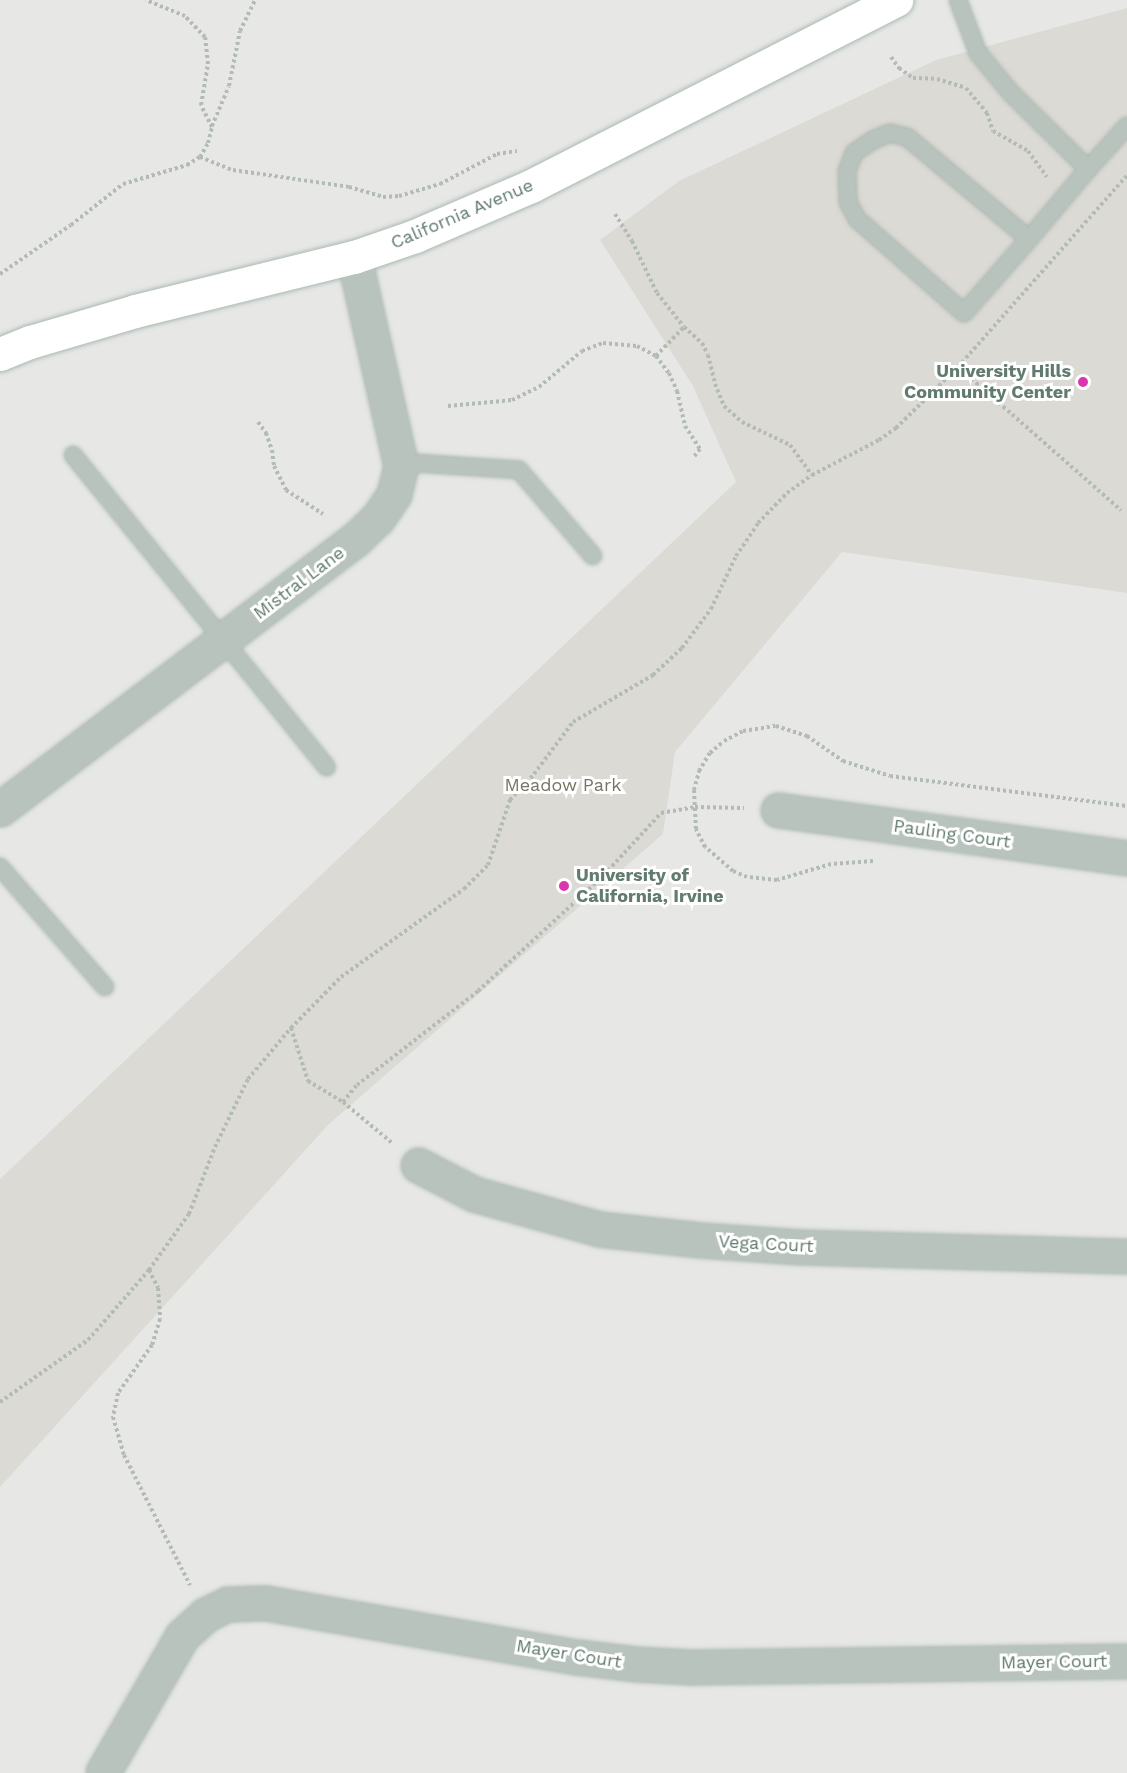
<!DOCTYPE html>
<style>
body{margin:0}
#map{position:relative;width:1127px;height:1773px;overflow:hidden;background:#f9f7f7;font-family:"Work Sans",sans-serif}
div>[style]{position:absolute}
.built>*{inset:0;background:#e7e8e6}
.green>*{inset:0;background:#dcdad4}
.path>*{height:4px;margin-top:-2px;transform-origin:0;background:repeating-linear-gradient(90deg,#b3bbb7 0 3px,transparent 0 6px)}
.roads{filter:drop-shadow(0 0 2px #acb8b2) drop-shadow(0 0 2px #acb8b2)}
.lane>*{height:16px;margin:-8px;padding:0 8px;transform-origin:8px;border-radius:8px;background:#b9c3be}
.street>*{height:33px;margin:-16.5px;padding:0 16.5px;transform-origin:16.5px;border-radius:16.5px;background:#b9c3be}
.secondary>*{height:33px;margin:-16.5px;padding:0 16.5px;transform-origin:16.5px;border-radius:16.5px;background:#fff}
.dots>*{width:16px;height:16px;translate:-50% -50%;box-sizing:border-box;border:3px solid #fff;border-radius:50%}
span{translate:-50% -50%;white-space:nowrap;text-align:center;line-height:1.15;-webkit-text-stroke:6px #fff;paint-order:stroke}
.street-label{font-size:18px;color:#617b6e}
.poi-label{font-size:18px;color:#617b6e;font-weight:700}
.right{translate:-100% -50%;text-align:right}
.left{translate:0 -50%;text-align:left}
.park-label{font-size:18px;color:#797564}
</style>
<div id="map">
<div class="built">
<i style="clip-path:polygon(0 0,1127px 0,1127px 1773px,0 1773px)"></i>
</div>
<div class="green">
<i style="clip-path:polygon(1127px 8px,1127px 593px,842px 552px,675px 752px,663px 834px,329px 1124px,0 1487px,0 1179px,736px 482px,693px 386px,600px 240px,679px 181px,936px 60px)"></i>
</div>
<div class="path">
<i style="left:891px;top:57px;width:14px;rotate:54deg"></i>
<i style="left:899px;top:68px;width:17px;rotate:36deg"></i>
<i style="left:913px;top:78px;width:24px;rotate:2deg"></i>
<i style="left:937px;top:79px;width:30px;rotate:17deg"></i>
<i style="left:966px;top:88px;width:33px;rotate:50deg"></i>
<i style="left:987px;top:113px;width:19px;rotate:72deg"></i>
<i style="left:993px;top:131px;width:40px;rotate:29.7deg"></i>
<i style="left:1028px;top:151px;width:32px;rotate:54deg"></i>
<i style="left:212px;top:126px;width:43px;rotate:-67deg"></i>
<i style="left:229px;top:86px;width:56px;rotate:-78.7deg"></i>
<i style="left:240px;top:31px;width:34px;rotate:-64deg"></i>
<i style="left:200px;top:157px;width:35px;rotate:22deg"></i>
<i style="left:233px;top:170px;width:117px;rotate:8.3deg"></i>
<i style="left:349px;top:187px;width:35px;rotate:16deg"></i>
<i style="left:383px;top:197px;width:16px;rotate:-4deg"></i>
<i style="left:399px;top:196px;width:43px;rotate:-16.3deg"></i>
<i style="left:440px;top:184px;width:64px;rotate:-27.8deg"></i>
<i style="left:497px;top:154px;width:20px;rotate:-9deg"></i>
<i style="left:615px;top:214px;width:32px;rotate:58deg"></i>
<i style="left:632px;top:241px;width:58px;rotate:64.3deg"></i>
<i style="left:657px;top:293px;width:43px;rotate:51.5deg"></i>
<i style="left:684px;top:327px;width:24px;rotate:42deg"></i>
<i style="left:702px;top:343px;width:13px;rotate:63deg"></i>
<i style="left:708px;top:355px;width:30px;rotate:76deg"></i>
<i style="left:715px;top:384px;width:24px;rotate:68deg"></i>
<i style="left:724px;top:406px;width:24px;rotate:42deg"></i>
<i style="left:742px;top:422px;width:53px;rotate:25.6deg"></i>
<i style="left:790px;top:445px;width:37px;rotate:54deg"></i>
<i style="left:0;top:274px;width:86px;rotate:-34.6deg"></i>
<i style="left:71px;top:225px;width:66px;rotate:-38.3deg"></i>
<i style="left:123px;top:184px;width:67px;rotate:-16.5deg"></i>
<i style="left:187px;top:165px;width:15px;rotate:-32deg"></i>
<i style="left:200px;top:157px;width:16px;rotate:-60deg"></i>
<i style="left:208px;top:143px;width:16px;rotate:-76deg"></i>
<i style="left:212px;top:127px;width:25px;rotate:-117deg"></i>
<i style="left:201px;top:105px;width:42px;rotate:-80.3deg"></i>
<i style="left:208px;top:64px;width:27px;rotate:-96deg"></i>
<i style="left:205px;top:37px;width:29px;rotate:-134deg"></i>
<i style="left:185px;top:16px;width:42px;rotate:-157.7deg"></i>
<i style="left:656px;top:356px;width:21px;rotate:53deg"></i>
<i style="left:669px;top:373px;width:20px;rotate:66deg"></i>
<i style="left:677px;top:391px;width:36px;rotate:77deg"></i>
<i style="left:685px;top:426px;width:27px;rotate:57deg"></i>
<i style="left:700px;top:449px;width:11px;rotate:128deg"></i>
<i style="left:958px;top:367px;width:217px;rotate:41.3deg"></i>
<i style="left:448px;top:406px;width:64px;rotate:-5.4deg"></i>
<i style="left:512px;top:400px;width:30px;rotate:-26deg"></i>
<i style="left:539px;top:387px;width:56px;rotate:-39.9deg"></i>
<i style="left:582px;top:351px;width:22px;rotate:-21deg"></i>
<i style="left:603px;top:343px;width:34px;rotate:5deg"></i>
<i style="left:637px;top:346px;width:21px;rotate:28deg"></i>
<i style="left:656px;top:356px;width:40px;rotate:-46deg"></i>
<i style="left:258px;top:422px;width:14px;rotate:54deg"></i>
<i style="left:266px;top:433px;width:18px;rotate:71deg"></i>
<i style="left:272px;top:450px;width:16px;rotate:83deg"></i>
<i style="left:274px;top:466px;width:27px;rotate:63deg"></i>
<i style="left:286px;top:490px;width:44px;rotate:33deg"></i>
<i style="left:873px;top:861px;width:42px;rotate:175.9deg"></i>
<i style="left:831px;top:864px;width:56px;rotate:163.5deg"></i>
<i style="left:777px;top:880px;width:30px;rotate:-174deg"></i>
<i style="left:747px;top:877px;width:15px;rotate:-157deg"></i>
<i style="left:733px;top:871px;width:37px;rotate:-139deg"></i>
<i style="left:705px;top:847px;width:20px;rotate:-117deg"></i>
<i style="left:696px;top:829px;width:39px;rotate:-93deg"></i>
<i style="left:694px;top:790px;width:20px;rotate:-75deg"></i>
<i style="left:699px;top:771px;width:21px;rotate:-59deg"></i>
<i style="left:710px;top:753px;width:18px;rotate:-41deg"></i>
<i style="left:724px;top:741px;width:21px;rotate:-28deg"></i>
<i style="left:743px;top:731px;width:33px;rotate:-9deg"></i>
<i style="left:776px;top:726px;width:33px;rotate:18deg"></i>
<i style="left:807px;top:736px;width:44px;rotate:34.8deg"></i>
<i style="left:843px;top:761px;width:49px;rotate:17.7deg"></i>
<i style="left:890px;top:776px;width:239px;rotate:7.2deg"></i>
<i style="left:291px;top:1028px;width:56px;rotate:72.2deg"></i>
<i style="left:308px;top:1081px;width:41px;rotate:31deg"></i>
<i style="left:343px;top:1102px;width:64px;rotate:39.9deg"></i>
<i style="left:343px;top:1102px;width:22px;rotate:-51deg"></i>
<i style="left:357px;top:1085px;width:153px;rotate:-37.8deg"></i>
<i style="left:478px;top:991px;width:171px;rotate:-42.6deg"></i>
<i style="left:604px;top:875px;width:84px;rotate:-47.4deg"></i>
<i style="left:661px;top:813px;width:35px;rotate:-10deg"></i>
<i style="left:695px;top:807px;width:49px;rotate:1.2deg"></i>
<i style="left:149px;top:1270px;width:20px;rotate:63deg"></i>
<i style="left:158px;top:1288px;width:31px;rotate:86deg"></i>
<i style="left:160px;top:1319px;width:27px;rotate:107deg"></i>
<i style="left:152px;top:1345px;width:59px;rotate:125.3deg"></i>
<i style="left:118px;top:1393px;width:25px;rotate:102deg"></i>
<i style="left:113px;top:1417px;width:40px;rotate:74deg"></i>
<i style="left:124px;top:1455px;width:146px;rotate:63.1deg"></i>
<i style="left:0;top:1402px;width:108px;rotate:-35.2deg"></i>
<i style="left:88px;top:1340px;width:93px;rotate:-48.9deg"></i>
<i style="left:149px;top:1270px;width:69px;rotate:-54.5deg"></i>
<i style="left:189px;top:1214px;width:72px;rotate:-68.8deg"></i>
<i style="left:215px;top:1147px;width:76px;rotate:-64.1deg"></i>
<i style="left:248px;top:1079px;width:67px;rotate:-49.9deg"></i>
<i style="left:291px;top:1028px;width:71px;rotate:-45.6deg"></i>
<i style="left:341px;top:977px;width:151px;rotate:-35.6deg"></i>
<i style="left:464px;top:889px;width:34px;rotate:-45deg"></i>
<i style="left:488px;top:865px;width:69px;rotate:-71.3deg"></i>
<i style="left:510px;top:800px;width:35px;rotate:-47deg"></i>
<i style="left:534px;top:774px;width:65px;rotate:-53.1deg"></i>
<i style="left:573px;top:722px;width:93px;rotate:-30.4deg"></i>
<i style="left:653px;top:675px;width:40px;rotate:-43deg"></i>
<i style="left:682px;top:648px;width:49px;rotate:-53.4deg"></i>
<i style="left:711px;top:609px;width:59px;rotate:-64.7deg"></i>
<i style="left:736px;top:556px;width:40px;rotate:-56deg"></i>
<i style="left:758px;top:523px;width:42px;rotate:-46deg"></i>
<i style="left:787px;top:493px;width:31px;rotate:-36deg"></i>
<i style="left:812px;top:475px;width:76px;rotate:-27.6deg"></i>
<i style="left:879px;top:440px;width:21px;rotate:-35deg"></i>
<i style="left:896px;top:428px;width:87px;rotate:-44.5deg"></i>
<i style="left:958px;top:367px;width:256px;rotate:-48.6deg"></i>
</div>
<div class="roads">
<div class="lane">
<i style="left:958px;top:0;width:57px;rotate:69.3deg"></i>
<i style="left:978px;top:53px;width:50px;rotate:50.6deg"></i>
<i style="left:1010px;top:92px;width:110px;rotate:44.6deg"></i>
<i style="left:1088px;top:169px;width:58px;rotate:-47.8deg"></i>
<i style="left:1029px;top:239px;width:159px;rotate:-140.1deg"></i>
<i style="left:907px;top:137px;width:17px;rotate:-167deg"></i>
<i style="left:890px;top:133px;width:18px;rotate:158deg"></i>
<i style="left:873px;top:140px;width:23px;rotate:146deg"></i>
<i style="left:854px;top:153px;width:19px;rotate:111deg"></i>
<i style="left:847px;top:171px;width:31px;rotate:88deg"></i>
<i style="left:848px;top:202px;width:19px;rotate:62deg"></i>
<i style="left:857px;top:219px;width:142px;rotate:41.3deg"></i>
<i style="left:964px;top:313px;width:98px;rotate:-48.7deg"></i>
<i style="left:1029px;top:239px;width:92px;rotate:-49.9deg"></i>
<i style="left:73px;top:455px;width:402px;rotate:50.9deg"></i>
<i style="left:400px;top:462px;width:119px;rotate:3.8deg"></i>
<i style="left:519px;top:470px;width:113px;rotate:49.3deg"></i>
<i style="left:0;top:867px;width:159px;rotate:48.8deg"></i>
</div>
<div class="street">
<i style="left:0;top:809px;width:447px;rotate:-37.2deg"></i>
<i style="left:356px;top:539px;width:30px;rotate:-44deg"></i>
<i style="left:378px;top:518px;width:29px;rotate:-56deg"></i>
<i style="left:394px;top:494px;width:29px;rotate:-76deg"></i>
<i style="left:401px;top:466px;width:214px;rotate:-102.7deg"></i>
<i style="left:778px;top:810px;width:352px;rotate:7.8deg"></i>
<i style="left:418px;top:1165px;width:63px;rotate:27.4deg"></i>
<i style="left:474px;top:1194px;width:130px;rotate:15.6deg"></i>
<i style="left:599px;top:1229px;width:102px;rotate:6.2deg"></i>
<i style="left:700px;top:1240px;width:101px;rotate:4deg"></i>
<i style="left:801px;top:1247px;width:326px;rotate:1.6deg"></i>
<i style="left:103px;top:1772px;width:157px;rotate:-59.8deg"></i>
<i style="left:182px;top:1636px;width:31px;rotate:-42deg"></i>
<i style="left:205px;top:1615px;width:25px;rotate:-26deg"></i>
<i style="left:228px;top:1604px;width:38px;rotate:-2deg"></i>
<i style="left:266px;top:1603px;width:316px;rotate:9.9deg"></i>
<i style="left:577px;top:1657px;width:59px;rotate:6.8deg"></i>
<i style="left:636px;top:1664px;width:56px;rotate:3.1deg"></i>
<i style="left:692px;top:1667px;width:435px;rotate:-0.8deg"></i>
</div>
<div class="secondary">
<i style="left:0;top:354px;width:32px;rotate:-22deg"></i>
<i style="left:30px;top:342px;width:109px;rotate:-16.4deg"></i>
<i style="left:135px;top:311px;width:226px;rotate:-13.9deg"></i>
<i style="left:354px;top:257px;width:65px;rotate:-19deg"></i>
<i style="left:415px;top:236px;width:126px;rotate:-23.3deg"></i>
<i style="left:531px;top:186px;width:410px;rotate:-27deg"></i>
</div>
</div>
<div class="dots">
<i style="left:1083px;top:382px;background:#db35b0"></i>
<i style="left:564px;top:886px;background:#db35b0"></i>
</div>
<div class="street-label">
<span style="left:462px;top:214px;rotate:-23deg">California Avenue</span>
<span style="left:299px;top:583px;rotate:-37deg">Mistral Lane</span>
<span style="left:952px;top:834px;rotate:8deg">Pauling Court</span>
<span style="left:766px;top:1244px;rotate:3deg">Vega Court</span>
<span style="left:569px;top:1654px;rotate:9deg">Mayer Court</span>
<span style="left:1054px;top:1662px;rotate:-1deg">Mayer Court</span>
</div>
<div class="poi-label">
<span class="right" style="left:1071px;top:382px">University Hills<br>Community Center</span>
<span class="left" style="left:576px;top:886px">University of<br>California, Irvine</span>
</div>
<div class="park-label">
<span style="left:563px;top:785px">Meadow Park</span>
</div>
</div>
